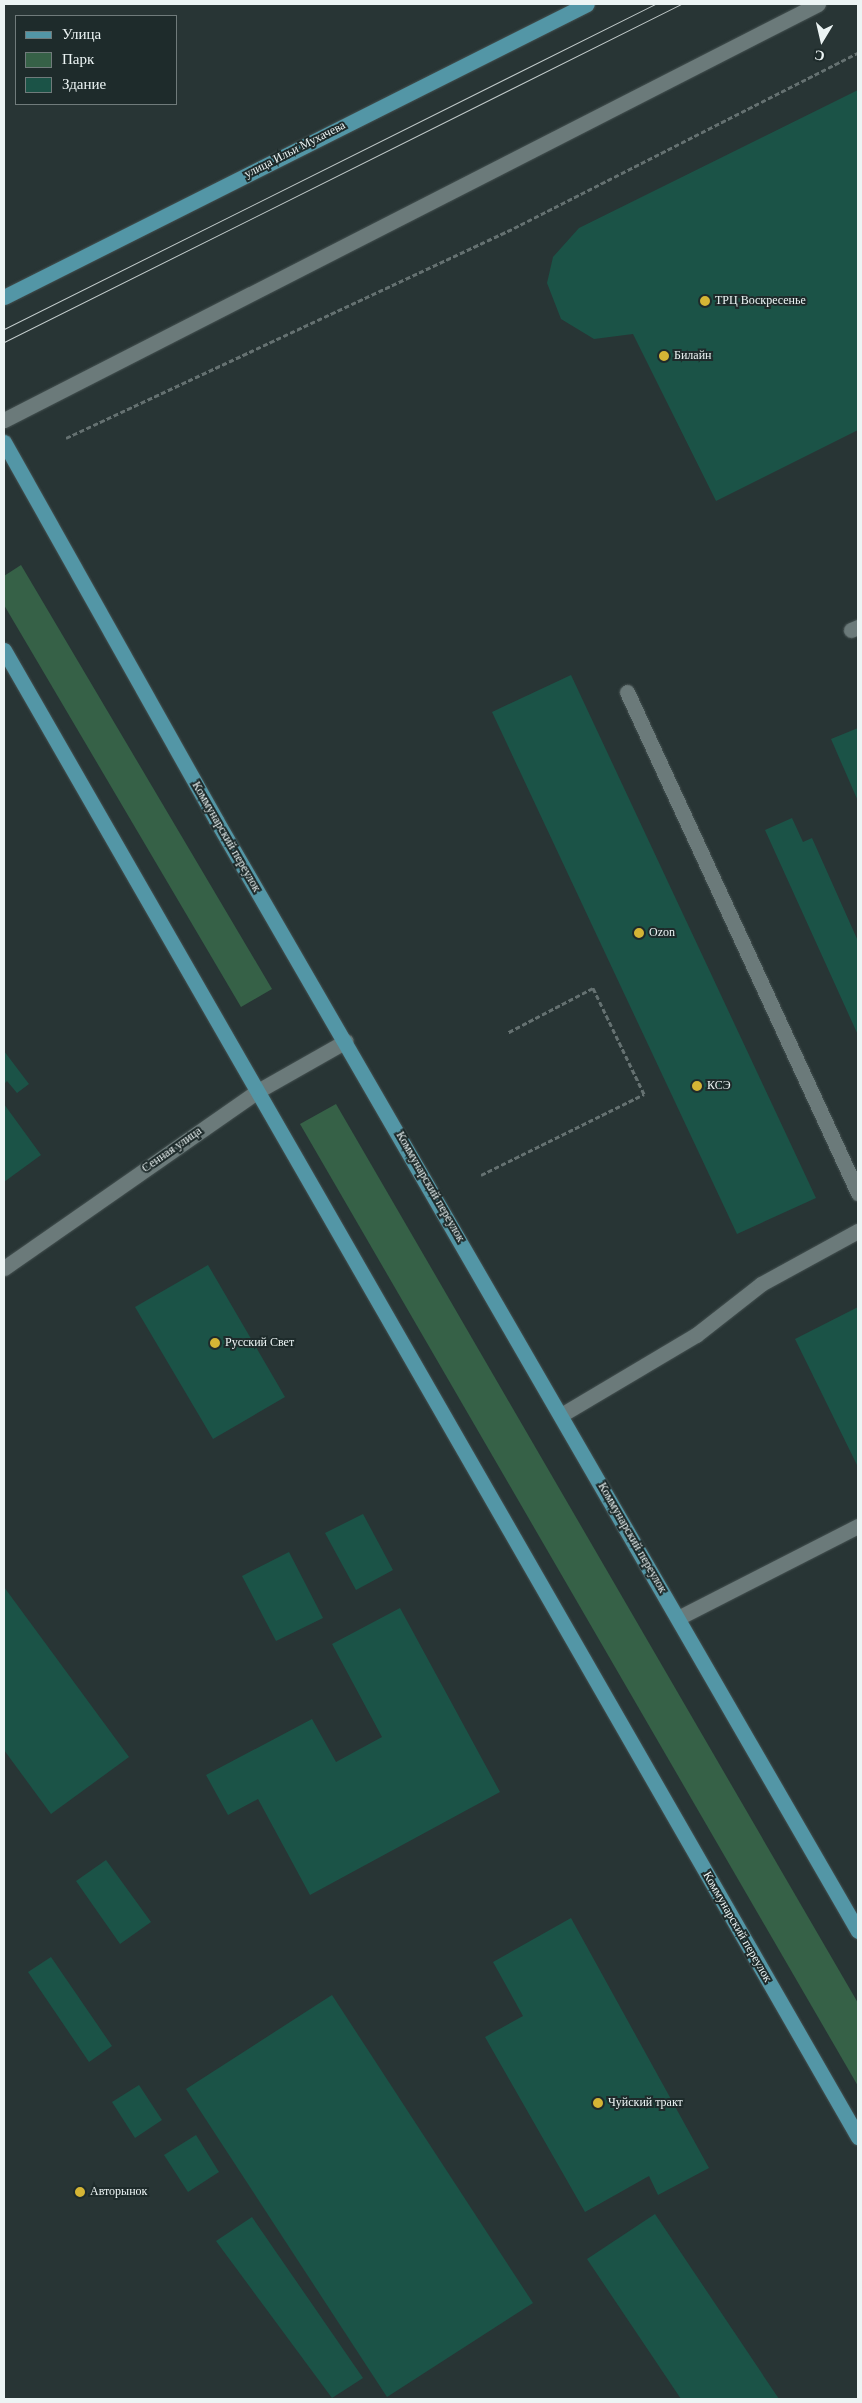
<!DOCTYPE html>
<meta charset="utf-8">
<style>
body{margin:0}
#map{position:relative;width:862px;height:2403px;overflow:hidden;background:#283535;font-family:"Times New Roman",serif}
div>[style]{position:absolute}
.green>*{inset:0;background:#366147}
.building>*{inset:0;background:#1b5347}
.path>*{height:3px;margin-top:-1.5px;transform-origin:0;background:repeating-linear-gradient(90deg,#657171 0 5px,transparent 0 7.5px)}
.roads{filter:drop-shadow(0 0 1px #455151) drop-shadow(0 0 1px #455151)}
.minor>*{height:15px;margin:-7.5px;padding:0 7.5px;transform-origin:7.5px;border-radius:7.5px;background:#6b7a7a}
.major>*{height:15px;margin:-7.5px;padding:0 7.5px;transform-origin:7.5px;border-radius:7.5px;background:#5396a6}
.tram>*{height:1px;margin:-0.5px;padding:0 0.5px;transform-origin:0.5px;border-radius:0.5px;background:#c2cbcb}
.dots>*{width:14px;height:14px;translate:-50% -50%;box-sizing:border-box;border:2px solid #1e2b2b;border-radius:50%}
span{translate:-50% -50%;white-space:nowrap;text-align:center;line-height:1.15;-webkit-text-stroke:4px #1e2b2b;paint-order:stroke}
.street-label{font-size:12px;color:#ecf4f4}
.poi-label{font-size:12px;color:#ecf4f4}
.left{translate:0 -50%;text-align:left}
.frame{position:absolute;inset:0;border:5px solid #ecf4f4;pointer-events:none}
.legend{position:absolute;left:15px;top:15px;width:162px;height:90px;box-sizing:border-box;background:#1e2b2b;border:1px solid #707b7b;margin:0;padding:6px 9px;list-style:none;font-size:15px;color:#ecf4f4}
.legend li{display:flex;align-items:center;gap:10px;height:25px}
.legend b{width:25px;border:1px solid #707b7b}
.north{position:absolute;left:797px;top:15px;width:50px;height:50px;-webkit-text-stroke:4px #1e2b2b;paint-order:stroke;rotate:189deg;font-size:14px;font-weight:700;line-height:20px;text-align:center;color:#ecf4f4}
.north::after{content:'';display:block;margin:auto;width:18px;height:22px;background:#ecf4f4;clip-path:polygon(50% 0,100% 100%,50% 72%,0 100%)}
</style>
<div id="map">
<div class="green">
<i style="clip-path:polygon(21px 565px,272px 989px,241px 1007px,4px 605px,4px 576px)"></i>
<i style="clip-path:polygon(336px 1104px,858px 2003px,858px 2086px,300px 1124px)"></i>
</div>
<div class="building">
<i style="clip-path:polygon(858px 90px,858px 430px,716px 501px,633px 334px,594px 339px,561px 319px,547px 283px,553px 257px,579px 228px)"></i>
<i style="clip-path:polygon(571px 675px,816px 1198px,737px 1234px,492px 712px)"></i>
<i style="clip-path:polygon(858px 728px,858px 801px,831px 739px)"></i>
<i style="clip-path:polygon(792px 818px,803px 842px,812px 838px,858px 941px,858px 1035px,765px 830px)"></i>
<i style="clip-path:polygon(4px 1051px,29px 1084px,17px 1093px,7px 1081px,4px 1084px)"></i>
<i style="clip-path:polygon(4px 1104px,41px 1155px,4px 1182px)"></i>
<i style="clip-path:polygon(208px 1265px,285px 1397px,213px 1439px,135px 1307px)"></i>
<i style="clip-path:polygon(858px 1307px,858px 1467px,795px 1339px)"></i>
<i style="clip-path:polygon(363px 1514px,393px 1570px,356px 1590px,325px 1533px)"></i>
<i style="clip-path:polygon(289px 1552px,323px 1618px,276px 1641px,242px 1576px)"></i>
<i style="clip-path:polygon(4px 1587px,129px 1757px,51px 1814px,4px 1750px)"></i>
<i style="clip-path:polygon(400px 1608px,500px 1792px,310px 1895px,258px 1799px,228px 1815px,206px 1775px,312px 1719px,336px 1762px,382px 1737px,332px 1644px)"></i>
<i style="clip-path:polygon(106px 1860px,151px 1922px,120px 1944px,76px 1881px)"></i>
<i style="clip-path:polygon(571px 1918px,709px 2168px,658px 2195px,649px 2176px,585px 2212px,485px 2037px,523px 2016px,493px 1962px)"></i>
<i style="clip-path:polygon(51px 1957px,112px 2046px,89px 2062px,28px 1972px)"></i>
<i style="clip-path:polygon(332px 1995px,533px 2303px,387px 2397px,186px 2089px)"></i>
<i style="clip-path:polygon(139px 2085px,162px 2120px,135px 2138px,112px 2102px)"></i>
<i style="clip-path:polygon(196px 2135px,219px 2172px,188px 2192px,164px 2155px)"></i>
<i style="clip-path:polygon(655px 2214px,779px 2399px,681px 2399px,587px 2259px)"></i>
<i style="clip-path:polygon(252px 2217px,363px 2378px,332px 2398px,216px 2241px)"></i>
</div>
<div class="path">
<i style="left:66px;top:438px;width:495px;rotate:-25.1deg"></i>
<i style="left:514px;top:228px;width:386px;rotate:-27deg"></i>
<i style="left:481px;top:1175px;width:182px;rotate:-26.4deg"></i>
<i style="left:644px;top:1094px;width:118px;rotate:-115.7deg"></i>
<i style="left:593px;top:988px;width:97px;rotate:152.4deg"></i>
</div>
<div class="roads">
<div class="minor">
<i style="left:4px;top:420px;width:914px;rotate:-27.07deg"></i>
<i style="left:851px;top:630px;width:8px;rotate:-23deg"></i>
<i style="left:627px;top:692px;width:552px;rotate:65.25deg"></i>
<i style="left:4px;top:1268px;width:307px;rotate:-34.9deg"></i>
<i style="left:256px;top:1092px;width:103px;rotate:-29.5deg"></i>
<i style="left:561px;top:1415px;width:157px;rotate:-30.7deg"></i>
<i style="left:696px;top:1335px;width:83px;rotate:-38.1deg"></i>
<i style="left:761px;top:1284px;width:111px;rotate:-28.7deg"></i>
<i style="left:678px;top:1618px;width:202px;rotate:-27.1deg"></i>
</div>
<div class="major">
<i style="left:4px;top:297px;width:652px;rotate:-26.68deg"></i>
<i style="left:4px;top:442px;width:433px;rotate:60.7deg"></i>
<i style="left:216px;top:820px;width:1283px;rotate:59.98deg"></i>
<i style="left:4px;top:650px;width:1715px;rotate:60.13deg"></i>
</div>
</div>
<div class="tram">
<i style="left:4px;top:329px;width:728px;rotate:-26.53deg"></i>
<i style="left:4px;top:342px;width:757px;rotate:-26.53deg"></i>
</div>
<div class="dots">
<i style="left:705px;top:301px;background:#d5b535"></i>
<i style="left:664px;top:356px;background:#d5b535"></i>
<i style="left:639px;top:933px;background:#d5b535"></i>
<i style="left:697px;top:1086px;background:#d5b535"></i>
<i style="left:215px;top:1343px;background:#d5b535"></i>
<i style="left:598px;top:2103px;background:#d5b535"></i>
<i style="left:80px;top:2192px;background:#d5b535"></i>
</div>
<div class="street-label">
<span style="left:295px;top:150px;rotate:-27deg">улица Ильи Мухачева</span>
<span style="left:226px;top:837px;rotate:60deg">Коммунарский переулок</span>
<span style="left:172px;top:1150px;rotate:-35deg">Сенная улица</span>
<span style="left:430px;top:1187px;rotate:60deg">Коммунарский переулок</span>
<span style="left:632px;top:1538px;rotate:60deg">Коммунарский переулок</span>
<span style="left:737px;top:1927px;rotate:60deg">Коммунарский переулок</span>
</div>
<div class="poi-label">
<span class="left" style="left:715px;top:301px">ТРЦ Воскресенье</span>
<span class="left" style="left:674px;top:356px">Билайн</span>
<span class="left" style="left:649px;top:933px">Ozon</span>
<span class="left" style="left:707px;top:1086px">КСЭ</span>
<span class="left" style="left:225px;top:1343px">Русский Свет</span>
<span class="left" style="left:608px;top:2103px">Чуйский тракт</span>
<span class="left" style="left:90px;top:2192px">Авторынок</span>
</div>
<div class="frame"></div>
<ul class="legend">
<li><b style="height:6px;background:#5396a6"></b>Улица</li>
<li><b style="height:14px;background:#366147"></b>Парк</li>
<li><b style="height:14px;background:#1b5347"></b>Здание</li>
</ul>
<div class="north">С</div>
</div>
